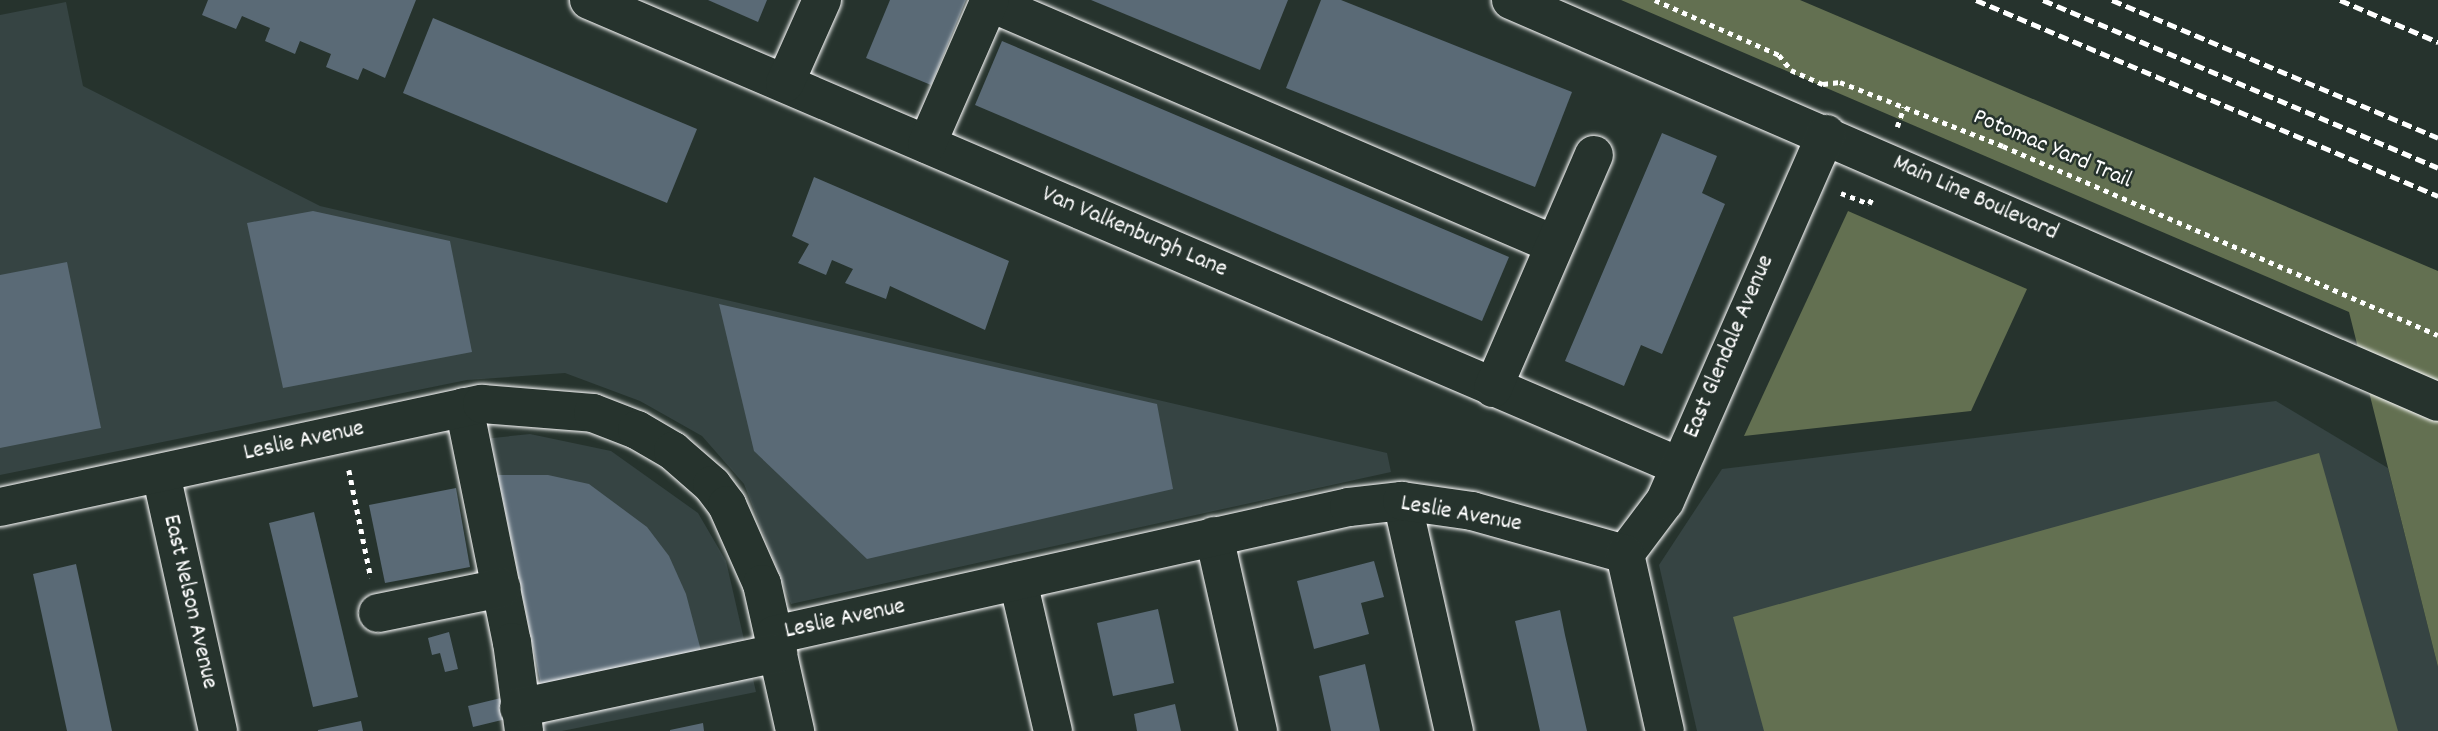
<!DOCTYPE html>
<style>
body{margin:0}
#map{position:relative;width:2438px;height:731px;overflow:hidden;background:#26332d;font-family:Dekko,sans-serif}
div>[style]{position:absolute}
.built>*{inset:0;background:#364443}
.green>*{inset:0;background:#637051}
.building>*{inset:0;background:#5a6a76}
.path>*{height:4.5px;margin-top:-2.25px;transform-origin:0;background:repeating-linear-gradient(90deg,#fff 0 5px,transparent 0 10px)}
.roads{filter:drop-shadow(0 0 2px #fff) drop-shadow(0 0 2px #fff)}
.minor>*{height:38px;margin:-19px;padding:0 19px;transform-origin:19px;border-radius:19px;background:#26332d}
.rail>*{height:5px;margin-top:-2.5px;transform-origin:0;background:repeating-linear-gradient(90deg,#fff 0 10px,transparent 0 15px)}
span{translate:-50% -50%;white-space:nowrap;text-align:center;line-height:1.15;-webkit-text-stroke:5px #26332d;paint-order:stroke}
.street-label{font-size:24px;color:#fff}
</style>
<div id="map">
<div class="built">
<i style="clip-path:polygon(66px 2px,83px 86px,320px 206px,1387px 453px,1391px 472px,791px 604px,744px 484px,702px 436px,640px 401px,565px 373px,467px 380px,0 475px,0 15px)"></i>
<i style="clip-path:polygon(2276px 401px,2388px 468px,2438px 667px,2438px 731px,1697px 731px,1659px 565px,1722px 469px)"></i>
<i style="clip-path:polygon(530px 434px,611px 451px,698px 513px,726px 561px,756px 692px,562px 731px,536px 731px,483px 439px)"></i>
</div>
<div class="green">
<i style="clip-path:polygon(1621px 0,1800px 0,2438px 271px,2438px 667px,2349px 312px)"></i>
<i style="clip-path:polygon(1848px 211px,2027px 289px,1971px 411px,1744px 436px)"></i>
<i style="clip-path:polygon(2319px 453px,2398px 731px,1764px 731px,1733px 617px)"></i>
</div>
<div class="building">
<i style="clip-path:polygon(208px 0,416px 0,385px 78px,363px 68px,358px 80px,326px 67px,331px 54px,300px 41px,295px 54px,265px 41px,270px 28px,242px 16px,236px 29px,202px 15px)"></i>
<i style="clip-path:polygon(708px 0,767px 0,758px 22px)"></i>
<i style="clip-path:polygon(890px 0,966px 0,931px 85px,866px 58px)"></i>
<i style="clip-path:polygon(1091px 0,1288px 0,1260px 70px)"></i>
<i style="clip-path:polygon(1321px 0,1341px 0,1572px 92px,1535px 187px,1286px 88px)"></i>
<i style="clip-path:polygon(433px 18px,697px 129px,667px 203px,403px 93px)"></i>
<i style="clip-path:polygon(1002px 41px,1509px 257px,1482px 321px,975px 105px)"></i>
<i style="clip-path:polygon(1662px 133px,1717px 156px,1702px 193px,1725px 204px,1662px 354px,1641px 345px,1624px 386px,1565px 361px)"></i>
<i style="clip-path:polygon(814px 177px,1009px 261px,985px 330px,890px 286px,886px 299px,845px 283px,853px 269px,832px 260px,826px 275px,798px 263px,809px 244px,792px 236px)"></i>
<i style="clip-path:polygon(313px 211px,450px 241px,472px 352px,283px 388px,247px 223px)"></i>
<i style="clip-path:polygon(67px 262px,101px 428px,0 448px,0 275px)"></i>
<i style="clip-path:polygon(719px 304px,1157px 404px,1173px 489px,867px 559px,754px 451px)"></i>
<i style="clip-path:polygon(498px 475px,548px 475px,589px 484px,647px 527px,669px 556px,686px 594px,704px 662px,543px 695px)"></i>
<i style="clip-path:polygon(456px 488px,470px 567px,385px 583px,369px 505px)"></i>
<i style="clip-path:polygon(314px 512px,358px 697px,313px 707px,269px 523px)"></i>
<i style="clip-path:polygon(1374px 561px,1384px 597px,1361px 603px,1369px 634px,1314px 649px,1297px 581px)"></i>
<i style="clip-path:polygon(76px 564px,99px 670px,112px 731px,67px 731px,33px 574px)"></i>
<i style="clip-path:polygon(1158px 609px,1174px 683px,1113px 696px,1097px 623px)"></i>
<i style="clip-path:polygon(1560px 610px,1565px 635px,1587px 731px,1540px 731px,1532px 695px,1515px 621px)"></i>
<i style="clip-path:polygon(449px 632px,458px 669px,445px 672px,440px 653px,432px 655px,428px 638px)"></i>
<i style="clip-path:polygon(1365px 664px,1380px 731px,1331px 731px,1319px 676px)"></i>
<i style="clip-path:polygon(501px 698px,506px 719px,473px 727px,468px 706px)"></i>
<i style="clip-path:polygon(1175px 704px,1181px 731px,1137px 731px,1134px 714px)"></i>
<i style="clip-path:polygon(361px 721px,363px 731px,318px 731px,318px 730px)"></i>
<i style="clip-path:polygon(703px 723px,704px 731px,670px 731px,670px 730px)"></i>
</div>
<div class="path">
<i style="left:1655px;top:0;width:136px;rotate:23.9deg"></i>
<i style="left:1779px;top:55px;width:19px;rotate:51deg"></i>
<i style="left:1791px;top:70px;width:35px;rotate:24deg"></i>
<i style="left:1823px;top:84px;width:17px;rotate:-7deg"></i>
<i style="left:1840px;top:82px;width:175px;rotate:21.4deg"></i>
<i style="left:2003px;top:146px;width:474px;rotate:23.5deg"></i>
<i style="left:1897px;top:127px;width:21px;rotate:-71deg"></i>
<i style="left:1841px;top:193px;width:30px;rotate:21deg"></i>
<i style="left:1869px;top:204px;width:7px;rotate:-63deg"></i>
<i style="left:349px;top:470px;width:110px;rotate:78.5deg"></i>
</div>
<div class="roads">
<div class="minor">
<i style="left:589px;top:0;width:1185px;rotate:23.15deg"></i>
<i style="left:1511px;top:0;width:1010px;rotate:23.44deg"></i>
<i style="left:989px;top:2px;width:614px;rotate:23.22deg"></i>
<i style="left:785px;top:83px;width:91px;rotate:-66deg"></i>
<i style="left:927px;top:144px;width:157px;rotate:-66.4deg"></i>
<i style="left:1493px;top:388px;width:254px;rotate:-66.6deg"></i>
<i style="left:464px;top:407px;width:240px;rotate:78.5deg"></i>
<i style="left:512px;top:642px;width:90px;rotate:82.3deg"></i>
<i style="left:161px;top:474px;width:263px;rotate:77.5deg"></i>
<i style="left:1402px;top:501px;width:236px;rotate:77.3deg"></i>
<i style="left:0;top:507px;width:493px;rotate:-12.1deg"></i>
<i style="left:482px;top:404px;width:111px;rotate:4.6deg"></i>
<i style="left:593px;top:413px;width:47px;rotate:21.1deg"></i>
<i style="left:637px;top:430px;width:42px;rotate:30.3deg"></i>
<i style="left:673px;top:451px;width:52px;rotate:41.1deg"></i>
<i style="left:712px;top:485px;width:25px;rotate:53deg"></i>
<i style="left:727px;top:505px;width:86px;rotate:66.1deg"></i>
<i style="left:762px;top:584px;width:151px;rotate:77.3deg"></i>
<i style="left:1214px;top:536px;width:200px;rotate:77.3deg"></i>
<i style="left:1625px;top:554px;width:66px;rotate:-53deg"></i>
<i style="left:1665px;top:501px;width:401px;rotate:-66.3deg"></i>
<i style="left:1018px;top:581px;width:154px;rotate:76.9deg"></i>
<i style="left:378px;top:613px;width:126px;rotate:-11.5deg"></i>
<i style="left:774px;top:635px;width:589px;rotate:-12.55deg"></i>
<i style="left:1349px;top:507px;width:53px;rotate:-6.5deg"></i>
<i style="left:1402px;top:501px;width:71px;rotate:8.1deg"></i>
<i style="left:1472px;top:511px;width:159px;rotate:15.7deg"></i>
<i style="left:1625px;top:554px;width:181px;rotate:77.3deg"></i>
<i style="left:519px;top:708px;width:265px;rotate:-12deg"></i>
</div>
</div>
<div class="rail">
<i style="left:1976px;top:0;width:502px;rotate:22.99deg"></i>
<i style="left:2043px;top:0;width:429px;rotate:23deg"></i>
<i style="left:2112px;top:0;width:354px;rotate:22.9deg"></i>
<i style="left:2340px;top:0;width:107px;rotate:23.2deg"></i>
</div>
<div class="street-label">
<span style="left:2052px;top:150px;rotate:23deg">Potomac Yard Trail</span>
<span style="left:1975px;top:199px;rotate:24deg">Main Line Boulevard</span>
<span style="left:1134px;top:233px;rotate:23deg">Van Valkenburgh Lane</span>
<span style="left:1730px;top:347px;rotate:-67deg">East Glendale Avenue</span>
<span style="left:304px;top:442px;rotate:-12deg">Leslie Avenue</span>
<span style="left:1461px;top:515px;rotate:10deg">Leslie Avenue</span>
<span style="left:189px;top:602px;rotate:77deg">East Nelson Avenue</span>
<span style="left:845px;top:620px;rotate:-12deg">Leslie Avenue</span>
</div>
</div>
